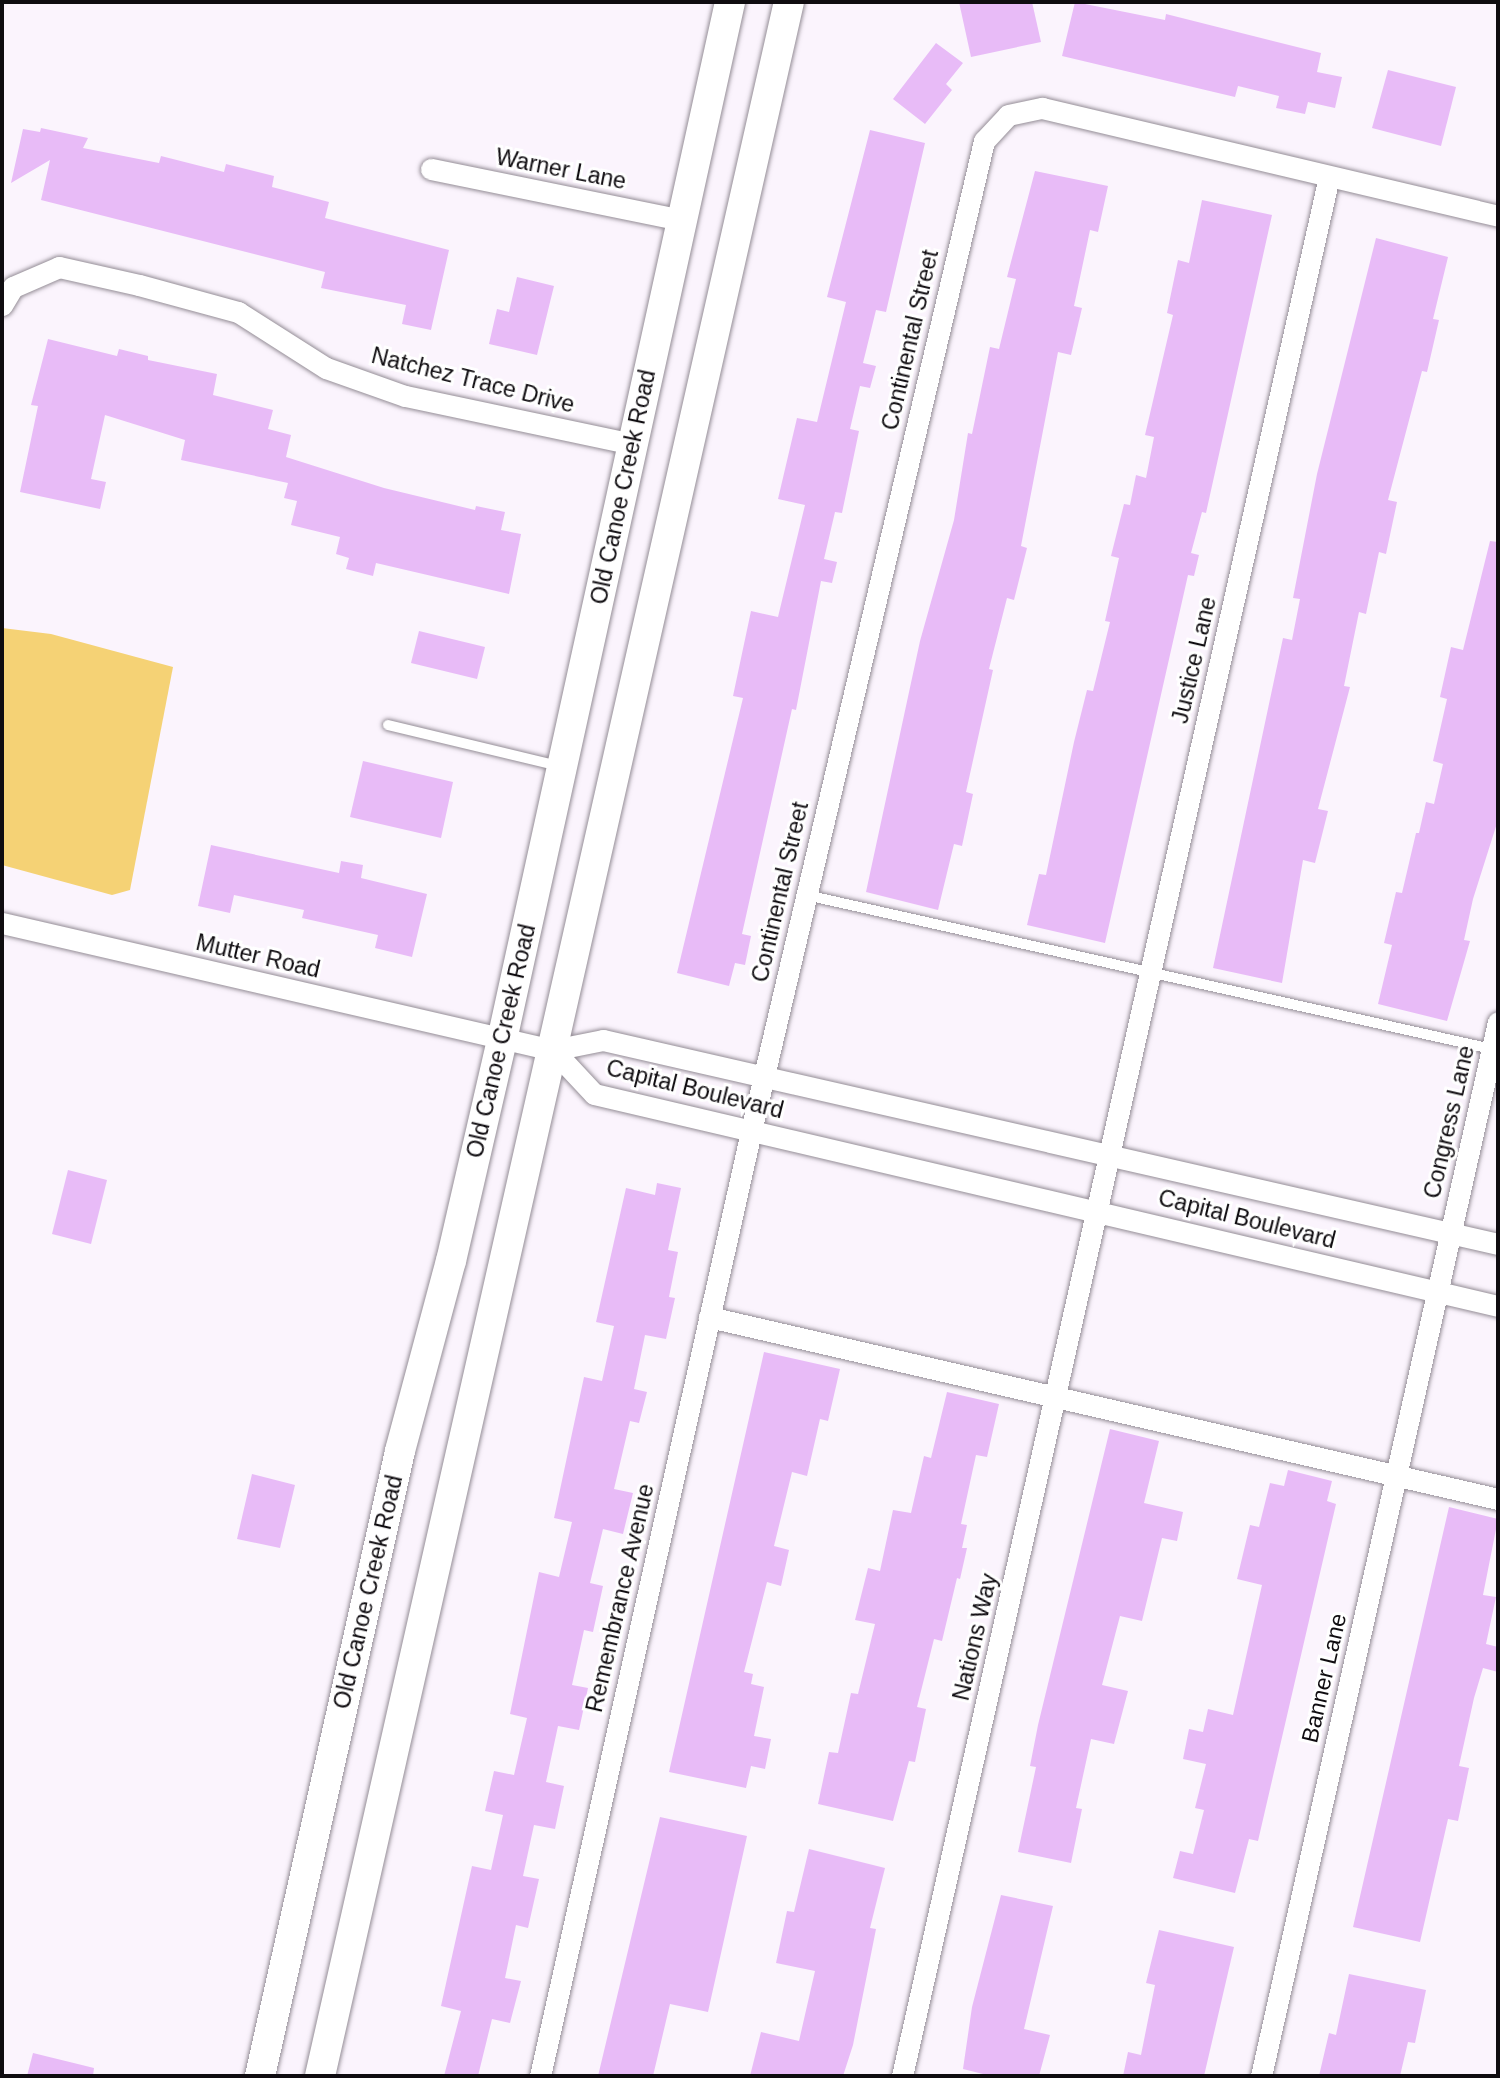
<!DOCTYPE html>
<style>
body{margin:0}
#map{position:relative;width:1500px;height:2078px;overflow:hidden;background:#fbf4fd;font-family:Arial,sans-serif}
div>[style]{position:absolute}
.water>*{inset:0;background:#f5d275}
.building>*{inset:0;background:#e8bbf7}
.roads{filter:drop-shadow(0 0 2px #948d96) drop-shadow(0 0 2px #948d96)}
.lane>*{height:10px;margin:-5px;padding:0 5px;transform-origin:5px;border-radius:5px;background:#fff}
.street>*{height:21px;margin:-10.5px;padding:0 10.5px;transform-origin:10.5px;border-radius:10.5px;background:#fff}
.secondary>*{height:30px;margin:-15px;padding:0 15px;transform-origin:15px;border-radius:15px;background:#fff}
span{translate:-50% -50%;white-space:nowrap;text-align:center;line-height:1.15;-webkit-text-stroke:6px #fff;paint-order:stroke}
.street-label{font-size:23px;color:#0f0c10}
.frame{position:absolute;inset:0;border:4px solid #0f0c10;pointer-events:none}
</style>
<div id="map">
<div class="water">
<i style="clip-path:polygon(2px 628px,51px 634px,173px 667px,130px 890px,112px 895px,2px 865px)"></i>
</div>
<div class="building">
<i style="clip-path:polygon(959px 2px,1032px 2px,1041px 42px,971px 57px)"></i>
<i style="clip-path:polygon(1075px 2px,1165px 20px,1166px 14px,1321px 53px,1317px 72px,1342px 77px,1335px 108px,1308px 102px,1305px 114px,1276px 108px,1279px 96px,1238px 86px,1235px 97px,1062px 56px)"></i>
<i style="clip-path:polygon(936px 43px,963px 63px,946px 84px,952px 90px,925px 124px,893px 99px)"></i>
<i style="clip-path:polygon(1388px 70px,1456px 87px,1441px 146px,1372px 128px)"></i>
<i style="clip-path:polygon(41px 128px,88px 138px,83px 148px,159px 163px,161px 156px,224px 172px,226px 164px,274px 176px,272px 187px,329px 202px,325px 218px,449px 250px,431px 330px,402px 324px,406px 305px,321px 288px,325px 272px,41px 200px,50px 160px,11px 183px,23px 129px,40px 132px)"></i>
<i style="clip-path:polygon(870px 130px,925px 143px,886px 312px,876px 310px,863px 363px,876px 366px,870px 388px,860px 386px,850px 429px,859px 431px,842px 513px,835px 512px,824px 559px,837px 562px,832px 583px,821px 581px,796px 710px,792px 709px,742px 934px,751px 936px,745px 965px,735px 963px,729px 986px,677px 973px,743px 698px,733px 696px,751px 611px,778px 617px,805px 505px,778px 499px,797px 418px,817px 422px,846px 302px,827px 297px)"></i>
<i style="clip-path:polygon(1035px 171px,1108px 186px,1098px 232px,1090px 230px,1074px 306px,1082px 308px,1071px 355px,1058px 352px,1021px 546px,1027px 548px,1014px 600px,1007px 598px,989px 669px,993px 670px,966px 792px,973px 794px,962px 846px,954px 844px,938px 910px,866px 892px,920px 641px,954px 520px,968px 433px,972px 434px,990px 347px,999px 349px,1016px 279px,1007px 277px)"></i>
<i style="clip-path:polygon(1202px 200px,1272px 215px,1206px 513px,1202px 512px,1191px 553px,1199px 555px,1194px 576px,1188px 575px,1105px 943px,1027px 925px,1039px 874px,1046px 875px,1074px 742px,1087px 690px,1093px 691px,1110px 622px,1105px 621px,1119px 558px,1111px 556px,1124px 504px,1130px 505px,1136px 475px,1146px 478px,1154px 437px,1145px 435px,1173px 315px,1167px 313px,1178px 260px,1189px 263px)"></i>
<i style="clip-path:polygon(1376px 238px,1448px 257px,1433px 319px,1439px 320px,1427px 372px,1422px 371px,1388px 500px,1397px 502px,1386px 554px,1379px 552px,1366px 614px,1359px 612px,1344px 686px,1350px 687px,1318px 809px,1328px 811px,1315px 863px,1303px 860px,1282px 983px,1213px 968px,1283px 638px,1292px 640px,1300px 599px,1293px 598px,1317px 474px)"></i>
<i style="clip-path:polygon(517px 277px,554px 286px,537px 355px,489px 344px,497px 309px,509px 312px)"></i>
<i style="clip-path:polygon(48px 339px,117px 356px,119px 349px,148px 356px,148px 360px,217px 374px,213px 395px,273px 410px,268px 429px,291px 435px,286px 457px,384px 488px,475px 510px,476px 506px,505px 512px,501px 530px,521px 534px,509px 594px,376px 563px,373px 576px,346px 569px,349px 558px,336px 554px,340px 537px,291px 525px,297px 501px,284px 498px,288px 483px,181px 460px,185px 440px,105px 415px,91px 479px,106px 482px,100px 509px,20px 492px,38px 406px,31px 405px)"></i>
<i style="clip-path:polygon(1490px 541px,1498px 542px,1498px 820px,1473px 899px,1464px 940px,1470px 941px,1447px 1021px,1378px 1004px,1392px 945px,1384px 943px,1396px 892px,1402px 893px,1416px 833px,1419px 833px,1426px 802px,1434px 804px,1443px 764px,1433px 761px,1447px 699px,1440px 697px,1451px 647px,1463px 650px)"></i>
<i style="clip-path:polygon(419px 631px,485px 647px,477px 679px,411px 663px)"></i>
<i style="clip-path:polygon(363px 761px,453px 782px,441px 838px,350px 817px)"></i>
<i style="clip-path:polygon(211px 845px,339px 873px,341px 861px,363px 865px,361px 878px,427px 894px,412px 957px,375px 948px,378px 935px,302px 918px,304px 910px,234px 895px,230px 913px,198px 906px)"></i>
<i style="clip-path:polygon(68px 1170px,107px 1180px,91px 1244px,52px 1234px)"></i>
<i style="clip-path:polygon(657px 1183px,681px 1188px,668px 1250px,678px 1252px,669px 1297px,675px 1298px,666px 1339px,645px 1335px,634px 1389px,647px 1392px,639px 1423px,630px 1421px,614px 1489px,633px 1493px,623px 1534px,603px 1529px,590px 1583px,603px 1586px,593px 1632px,584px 1630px,572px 1685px,588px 1688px,579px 1730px,558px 1726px,546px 1782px,564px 1786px,555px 1829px,534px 1825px,523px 1876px,539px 1879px,528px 1928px,516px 1925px,505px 1978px,521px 1981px,510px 2023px,492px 2019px,478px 2076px,444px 2076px,461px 2011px,441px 2006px,472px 1866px,491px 1870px,503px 1815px,485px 1811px,494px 1771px,514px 1775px,527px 1718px,510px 1714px,539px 1572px,559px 1577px,572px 1522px,554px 1518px,584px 1377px,602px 1381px,614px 1326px,596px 1322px,626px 1188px,655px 1195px)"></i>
<i style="clip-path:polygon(764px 1352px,840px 1369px,828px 1421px,820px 1419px,807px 1476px,792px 1472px,774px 1546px,789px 1550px,781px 1586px,767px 1582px,744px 1672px,753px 1674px,751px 1684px,764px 1687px,754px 1736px,771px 1739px,765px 1769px,751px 1766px,746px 1788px,669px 1772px)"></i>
<i style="clip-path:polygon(947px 1392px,999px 1404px,987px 1457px,976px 1455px,961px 1524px,967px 1525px,962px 1548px,967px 1548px,960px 1579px,957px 1578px,942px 1641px,934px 1639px,917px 1707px,926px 1709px,915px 1762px,909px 1761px,893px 1821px,818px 1804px,829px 1752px,838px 1753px,851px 1693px,858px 1694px,875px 1624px,855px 1620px,868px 1568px,880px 1571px,893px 1510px,911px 1513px,924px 1456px,931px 1458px)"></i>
<i style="clip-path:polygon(1110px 1429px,1159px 1441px,1144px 1503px,1183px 1512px,1177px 1541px,1162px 1538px,1142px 1621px,1120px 1616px,1102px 1685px,1128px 1691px,1114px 1744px,1091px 1739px,1076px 1808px,1082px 1809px,1071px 1863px,1018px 1852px,1036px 1767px,1030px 1766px,1038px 1725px)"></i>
<i style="clip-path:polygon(1288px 1470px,1332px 1481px,1327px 1501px,1336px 1504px,1258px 1841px,1249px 1839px,1235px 1893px,1173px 1878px,1180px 1851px,1193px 1854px,1204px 1810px,1195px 1808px,1206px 1764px,1183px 1759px,1189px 1729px,1203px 1732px,1208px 1709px,1233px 1715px,1262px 1585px,1237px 1579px,1250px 1525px,1259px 1527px,1270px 1483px,1284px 1486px)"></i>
<i style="clip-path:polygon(252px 1474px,295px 1485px,280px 1548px,237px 1539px)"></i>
<i style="clip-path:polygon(1449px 1507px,1498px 1519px,1483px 1595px,1496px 1597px,1486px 1644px,1498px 1647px,1498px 1672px,1483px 1668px,1474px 1698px,1459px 1766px,1469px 1768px,1458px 1821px,1448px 1819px,1420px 1942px,1353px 1927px)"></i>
<i style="clip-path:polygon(660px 1817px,747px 1836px,708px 2012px,670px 2004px,653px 2076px,598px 2076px)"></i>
<i style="clip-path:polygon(809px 1849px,885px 1868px,870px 1928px,876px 1929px,853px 2045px,843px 2076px,750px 2076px,761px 2032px,799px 2041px,815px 1971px,776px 1963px,787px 1911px,794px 1912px)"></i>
<i style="clip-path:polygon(1001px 1895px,1053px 1906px,1024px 2029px,1050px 2035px,1039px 2076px,991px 2076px,963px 2069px,972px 2007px)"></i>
<i style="clip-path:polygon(1159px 1930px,1234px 1947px,1204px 2076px,1123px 2076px,1128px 2052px,1141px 2055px,1155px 1985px,1146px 1983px)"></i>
<i style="clip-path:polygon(1349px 1974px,1426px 1990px,1415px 2043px,1408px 2042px,1400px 2076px,1319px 2076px,1329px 2033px,1336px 2035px)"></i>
<i style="clip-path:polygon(33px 2053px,94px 2068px,93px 2076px,27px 2076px)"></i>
</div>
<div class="roads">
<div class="lane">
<i style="left:388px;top:725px;width:176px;rotate:13.5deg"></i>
<i style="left:806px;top:895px;width:707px;rotate:12.66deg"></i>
</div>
<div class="street">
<i style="left:431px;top:169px;width:256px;rotate:11.5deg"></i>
<i style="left:2px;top:305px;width:21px;rotate:-59deg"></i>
<i style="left:13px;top:287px;width:50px;rotate:-23.5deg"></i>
<i style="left:59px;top:267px;width:82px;rotate:12.7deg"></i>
<i style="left:139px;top:285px;width:103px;rotate:15.3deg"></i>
<i style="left:238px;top:312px;width:104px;rotate:32.5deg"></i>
<i style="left:326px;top:368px;width:84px;rotate:19.5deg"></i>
<i style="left:405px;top:396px;width:232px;rotate:11.9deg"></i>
<i style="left:2px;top:923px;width:565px;rotate:12.98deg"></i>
<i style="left:553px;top:1050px;width:51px;rotate:-11.3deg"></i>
<i style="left:603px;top:1040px;width:918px;rotate:12.84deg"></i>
<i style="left:553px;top:1050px;width:60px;rotate:47deg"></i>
<i style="left:594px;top:1094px;width:929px;rotate:13.2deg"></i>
<i style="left:709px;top:1317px;width:810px;rotate:12.99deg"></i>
<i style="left:540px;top:2076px;width:968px;rotate:-77.41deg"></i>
<i style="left:751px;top:1131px;width:1017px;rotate:-76.76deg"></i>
<i style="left:984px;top:141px;width:35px;rotate:-47deg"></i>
<i style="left:1008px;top:115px;width:35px;rotate:-12deg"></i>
<i style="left:1042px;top:108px;width:469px;rotate:13.3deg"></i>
<i style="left:902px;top:2076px;width:1947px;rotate:-77.33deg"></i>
<i style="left:1261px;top:2076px;width:1080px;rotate:-77.33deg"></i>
</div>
<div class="secondary">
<i style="left:260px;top:2076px;width:640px;rotate:-77.37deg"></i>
<i style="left:400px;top:1451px;width:197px;rotate:-75deg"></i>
<i style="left:451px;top:1261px;width:227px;rotate:-77deg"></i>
<i style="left:502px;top:1040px;width:1063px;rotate:-77.61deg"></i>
<i style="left:320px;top:2076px;width:2126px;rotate:-77.26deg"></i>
</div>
</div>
<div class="street-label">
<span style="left:561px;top:169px;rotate:11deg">Warner Lane</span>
<span style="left:910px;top:340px;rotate:-77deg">Continental Street</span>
<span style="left:473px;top:380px;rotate:14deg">Natchez Trace Drive</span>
<span style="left:623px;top:487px;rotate:-78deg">Old Canoe Creek Road</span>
<span style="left:1194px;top:660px;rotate:-77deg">Justice Lane</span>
<span style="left:780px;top:892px;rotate:-77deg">Continental Street</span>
<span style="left:258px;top:956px;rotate:13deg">Mutter Road</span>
<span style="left:501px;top:1041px;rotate:-77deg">Old Canoe Creek Road</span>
<span style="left:695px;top:1089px;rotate:14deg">Capital Boulevard</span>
<span style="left:1449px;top:1122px;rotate:-77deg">Congress Lane</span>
<span style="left:1247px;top:1219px;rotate:14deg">Capital Boulevard</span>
<span style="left:368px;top:1592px;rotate:-77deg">Old Canoe Creek Road</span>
<span style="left:620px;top:1598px;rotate:-77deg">Remembrance Avenue</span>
<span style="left:975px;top:1637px;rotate:-77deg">Nations Way</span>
<span style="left:1324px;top:1678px;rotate:-77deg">Banner Lane</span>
</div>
<div class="frame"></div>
</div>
